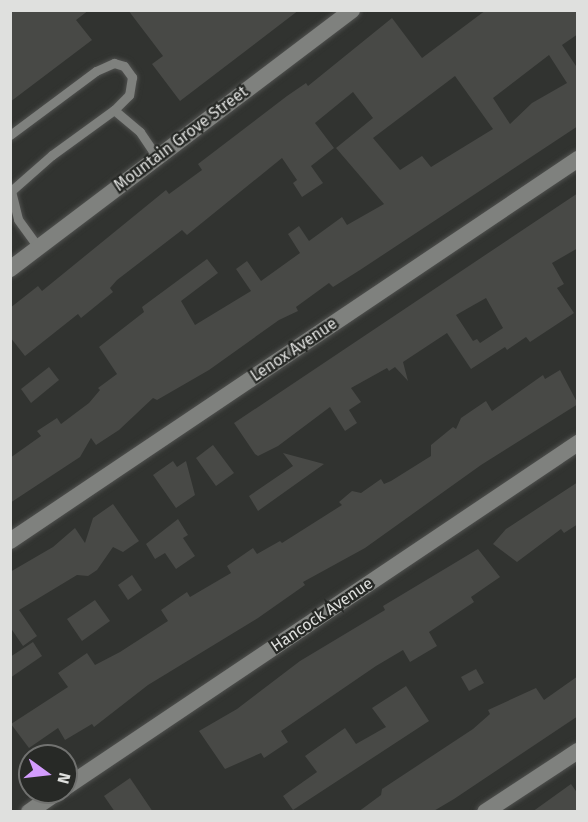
<!DOCTYPE html>
<style>
body{margin:0}
#map{position:relative;width:588px;height:822px;overflow:hidden;background:#313330;font-family:"Fira Sans",sans-serif}
div>[style]{position:absolute}
.building>*{inset:0;background:#484946}
.roads{filter:drop-shadow(0 0 2px #50514f) drop-shadow(0 0 2px #50514f)}
.service>*{height:9px;margin:-4.5px;padding:0 4.5px;transform-origin:4.5px;border-radius:4.5px;background:#7f817e}
.minor>*{height:16px;margin:-8px;padding:0 8px;transform-origin:8px;border-radius:8px;background:#7f817e}
.tertiary>*{height:16px;margin:-8px;padding:0 8px;transform-origin:8px;border-radius:8px;background:#7f817e}
span{translate:-50% -50%;white-space:nowrap;text-align:center;line-height:1.15;-webkit-text-stroke:4.5px #272926;paint-order:stroke}
.street-label{font-size:16px;color:#dfe0de}
.frame{position:absolute;inset:0;border:12px solid #dfe0de;pointer-events:none}
.north{position:absolute;left:18px;top:744px;width:60px;height:60px;box-sizing:border-box;background:#272926;border:2px solid #717270;border-radius:50%;rotate:105deg;font-size:16px;font-weight:700;line-height:24px;text-align:center;color:#dfe0de}
.north::after{content:'';display:block;margin:auto;width:21px;height:27px;background:#d39cfd;clip-path:polygon(50% 0,100% 100%,50% 72%,0 100%)}
</style>
<div id="map">
<div class="building">
<i style="clip-path:polygon(10px 10px,89px 10px,76px 20px,92px 40px,10px 102px)"></i>
<i style="clip-path:polygon(128px 10px,299px 10px,180px 101px,152px 64px,163px 56px)"></i>
<i style="clip-path:polygon(evenodd,486px 10px,578px 10px,578px 34px,562px 45px,578px 69px,578px 126px,360px 270px,333px 287px,329px 283px,296px 307px,298px 311px,279px 320px,209px 370px,157px 400px,153px 398px,119px 430px,96px 445px,91px 438px,80px 457px,10px 503px,10px 458px,41px 436px,37px 431px,57px 418px,61px 424px,89px 403px,100px 390px,98px 388px,117px 374px,99px 347px,144px 312px,142px 307px,207px 259px,218px 273px,181px 301px,195px 325px,251px 291px,236px 269px,247px 261px,261px 281px,300px 253px,288px 234px,299px 226px,309px 241px,342px 217px,347px 225px,384px 204px,336px 148px,373px 118px,353px 92px,315px 123px,334px 148px,311px 166px,323px 183px,302px 197px,293px 183px,297px 180px,282px 158px,187px 235px,182px 230px,117px 280px,110px 288px,113px 292px,81px 318px,78px 314px,25px 356px,10px 337px,10px 308px,38px 286px,42px 291px,166px 190px,169px 194px,202px 170px,198px 164px,287px 96px,306px 83px,308px 86px,392px 18px,422px 58px,486px 10px,549px 55px,567px 83px,532px 103px,510px 124px,493px 98px,549px 55px,486px 10px,455px 76px,493px 129px,431px 167px,422px 156px,400px 170px,373px 138px,455px 76px)"></i>
<i style="clip-path:polygon(evenodd,578px 193px,578px 248px,552px 263px,564px 284px,557px 288px,574px 313px,530px 342px,526px 337px,507px 350px,505px 347px,471px 369px,447px 333px,403px 362px,408px 381px,395px 367px,389px 371px,387px 368px,351px 388px,361px 402px,349px 410px,357px 423px,345px 431px,330px 407px,278px 446px,258px 456px,255px 454px,234px 423px,578px 193px,486px 298px,503px 328px,480px 343px,477px 339px,473px 341px,456px 315px,486px 298px)"></i>
<i style="clip-path:polygon(49px 367px,59px 380px,31px 403px,21px 389px)"></i>
<i style="clip-path:polygon(560px 370px,578px 404px,481px 465px,365px 548px,303px 582px,305px 585px,258px 618px,148px 685px,94px 727px,92px 724px,65px 740px,58px 728px,29px 748px,11px 724px,68px 687px,58px 673px,87px 653px,95px 665px,120px 652px,168px 621px,161px 610px,187px 592px,190px 597px,231px 573px,227px 566px,253px 548px,257px 554px,280px 541px,282px 543px,342px 505px,339px 502px,352px 491px,361px 493px,381px 479px,384px 484px,391px 481px,431px 456px,431px 445px,453px 427px,456px 429px,461px 418px,486px 401px,492px 411px,543px 375px,545px 379px)"></i>
<i style="clip-path:polygon(213px 445px,234px 473px,216px 486px,196px 458px)"></i>
<i style="clip-path:polygon(283px 453px,324px 464px,258px 511px,249px 496px,293px 466px)"></i>
<i style="clip-path:polygon(173px 461px,177px 467px,186px 461px,195px 495px,176px 508px,153px 475px)"></i>
<i style="clip-path:polygon(578px 482px,578px 524px,564px 533px,561px 529px,517px 562px,493px 544px,506px 529px)"></i>
<i style="clip-path:polygon(113px 504px,139px 541px,123px 552px,113px 547px,97px 570px,88px 576px,77px 575px,19px 610px,37px 636px,23px 646px,10px 627px,10px 572px,53px 547px,75px 528px,85px 543px,93px 518px)"></i>
<i style="clip-path:polygon(178px 519px,188px 535px,183px 538px,195px 556px,176px 569px,165px 553px,155px 559px,146px 544px)"></i>
<i style="clip-path:polygon(478px 549px,500px 577px,471px 597px,474px 602px,429px 632px,437px 646px,410px 662px,403px 650px,376px 666px,281px 731px,288px 742px,264px 758px,261px 753px,225px 769px,199px 731px,237px 709px,300px 661px,385px 610px,383px 606px)"></i>
<i style="clip-path:polygon(132px 575px,142px 590px,128px 600px,118px 585px)"></i>
<i style="clip-path:polygon(95px 600px,110px 621px,82px 641px,67px 619px)"></i>
<i style="clip-path:polygon(33px 642px,42px 656px,10px 678px,10px 657px)"></i>
<i style="clip-path:polygon(476px 669px,484px 683px,469px 691px,461px 677px)"></i>
<i style="clip-path:polygon(578px 676px,578px 716px,454px 799px,432px 812px,358px 812px,381px 795px,382px 789px,473px 729px,490px 714px,488px 710px,536px 688px,544px 700px)"></i>
<i style="clip-path:polygon(406px 686px,429px 721px,293px 810px,283px 796px,317px 772px,305px 756px,345px 728px,356px 744px,386px 727px,372px 708px)"></i>
<i style="clip-path:polygon(130px 778px,153px 812px,115px 812px,104px 796px)"></i>
<i style="clip-path:polygon(571px 784px,578px 794px,578px 812px,532px 812px)"></i>
</div>
<div class="roads">
<div class="service">
<i style="left:10px;top:135px;width:107px;rotate:-36.7deg"></i>
<i style="left:96px;top:71px;width:20px;rotate:-24deg"></i>
<i style="left:114px;top:63px;width:10px;rotate:17deg"></i>
<i style="left:124px;top:66px;width:14px;rotate:54deg"></i>
<i style="left:132px;top:77px;width:18px;rotate:99deg"></i>
<i style="left:129px;top:95px;width:21px;rotate:135deg"></i>
<i style="left:38px;top:247px;width:34px;rotate:-126deg"></i>
<i style="left:18px;top:219px;width:29px;rotate:-104deg"></i>
<i style="left:11px;top:191px;width:55px;rotate:-41.3deg"></i>
<i style="left:52px;top:155px;width:77px;rotate:-36deg"></i>
<i style="left:114px;top:110px;width:34px;rotate:40deg"></i>
<i style="left:140px;top:132px;width:30px;rotate:56deg"></i>
</div>
<div class="minor">
<i style="left:10px;top:269px;width:429px;rotate:-37.1deg"></i>
<i style="left:10px;top:541px;width:685px;rotate:-33.92deg"></i>
<i style="left:485px;top:812px;width:111px;rotate:-33.3deg"></i>
</div>
<div class="tertiary">
<i style="left:66px;top:787px;width:617px;rotate:-33.9deg"></i>
<i style="left:29px;top:812px;width:35px;rotate:-35deg"></i>
</div>
</div>
<div class="street-label">
<span style="left:181px;top:139px;rotate:-37deg">Mountain Grove Street</span>
<span style="left:294px;top:350px;rotate:-34deg">Lenox Avenue</span>
<span style="left:322px;top:615px;rotate:-34deg">Hancock Avenue</span>
</div>
<div class="frame"></div>
<div class="north">N</div>
</div>
